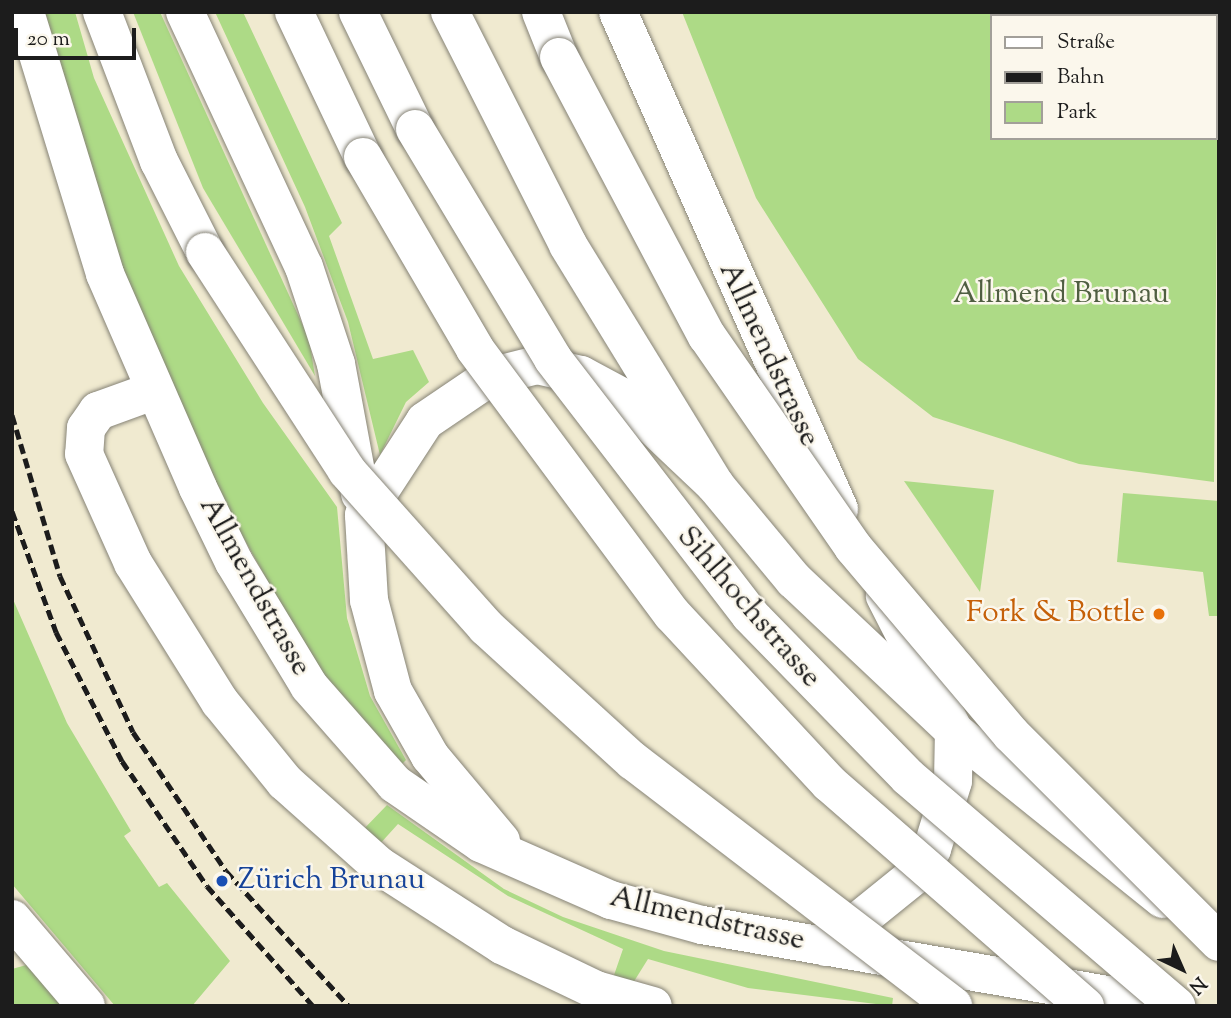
<!DOCTYPE html>
<meta charset="utf-8">
<style>
body{margin:0}
#map{position:relative;width:1231px;height:1018px;overflow:hidden;background:#f0ead0;font-family:"Sorts Mill Goudy",serif}
div>[style]{position:absolute}
.green>*{inset:0;background:#adda86}
.roads{filter:drop-shadow(0 0 2px #868376) drop-shadow(0 0 2px #868376)}
.minor>*{height:38px;margin:-19px;padding:0 19px;transform-origin:19px;border-radius:19px;background:#fff}
.major>*{height:38px;margin:-19px;padding:0 19px;transform-origin:19px;border-radius:19px;background:#fff}
.highway>*{height:38px;margin:-19px;padding:0 19px;transform-origin:19px;border-radius:19px;background:#fff}
.rail>*{height:5px;margin-top:-2.5px;transform-origin:0;background:repeating-linear-gradient(90deg,#1c1c1c 0 10px,transparent 0 15px)}
.bridges{filter:drop-shadow(0 0 2px #868376) drop-shadow(0 0 2px #868376)}
.highway-bridge>*{height:38px;margin:-19px;padding:0 19px;transform-origin:19px;border-radius:19px;background:#fff}
.dots>*{width:19px;height:19px;translate:-50% -50%;box-sizing:border-box;border:4px solid #fbf7ec;border-radius:50%}
span{translate:-50% -50%;white-space:nowrap;text-align:center;line-height:1.15;-webkit-text-stroke:5px #fbf7ec;paint-order:stroke}
.park-label{font-size:30px;color:#4f5e41}
.street-label{font-size:30px;color:#1c1c1c}
.food-label{font-size:30px;color:#c56008}
.right{translate:-100% -50%;text-align:right}
.transit-label{font-size:30px;color:#164399}
.left{translate:0 -50%;text-align:left}
.frame{position:absolute;inset:0;border:14px solid #1c1c1c;pointer-events:none}
.legend{position:absolute;left:990px;top:14px;width:228px;height:126px;box-sizing:border-box;background:#fbf7ec;border:2px solid #a29f99;margin:0;padding:9px 12px;list-style:none;font-size:21px;color:#1c1c1c}
.legend li{display:flex;align-items:center;gap:14px;height:35px}
.legend b{width:35px;border:2px solid #a29f99}
.north{position:absolute;left:1147px;top:934px;width:70px;height:70px;-webkit-text-stroke:5px #fbf7ec;paint-order:stroke;rotate:136deg;font-size:19px;font-weight:700;line-height:28px;text-align:center;color:#1c1c1c}
.north::after{content:'';display:block;margin:auto;width:24px;height:32px;background:#1c1c1c;clip-path:polygon(50% 0,100% 100%,50% 72%,0 100%)}
.scale{position:absolute;left:14px;top:28px;width:122px;height:32px;box-sizing:border-box;border:4px solid #1c1c1c;border-top:0;padding-left:9px;font-size:21px;line-height:24px;white-space:nowrap;color:#1c1c1c;-webkit-text-stroke:5px #fbf7ec;paint-order:stroke}
</style>
<div id="map">
<div class="green">
<i style="clip-path:polygon(45px 12px,75px 12px,94px 78px,179px 266px,263px 403px,337px 507px,347px 618px,370px 696px,406px 760px,400px 766px,312px 661px,232px 517px,130px 292px)"></i>
<i style="clip-path:polygon(133px 12px,160px 12px,309px 339px,315px 376px,203px 188px)"></i>
<i style="clip-path:polygon(215px 12px,243px 12px,342px 223px,329px 236px,373px 359px,413px 350px,429px 382px,406px 402px,380px 455px,348px 322px,305px 207px)"></i>
<i style="clip-path:polygon(evenodd,682px 12px,1219px 12px,1214px 482px,1079px 464px,933px 417px,858px 359px,756px 198px,682px 12px,991px 16px,1215px 16px,1215px 138px,991px 138px,991px 16px)"></i>
<i style="clip-path:polygon(904px 481px,994px 490px,980px 592px)"></i>
<i style="clip-path:polygon(1123px 493px,1219px 501px,1219px 616px,1209px 616px,1203px 572px,1117px 562px)"></i>
<i style="clip-path:polygon(12px 597px,67px 723px,131px 831px,124px 836px,159px 887px,167px 883px,230px 961px,192px 1006px,115px 1006px,12px 884px)"></i>
<i style="clip-path:polygon(387px 805px,504px 889px,563px 917px,664px 951px,893px 998px,892px 1006px,748px 988px,648px 959px,633px 983px,613px 978px,623px 949px,508px 896px,398px 824px,378px 846px,360px 833px)"></i>
<i style="clip-path:polygon(30px 964px,67px 1006px,12px 1006px,12px 969px)"></i>
</div>
<div class="roads">
<div class="minor">
<i style="left:153px;top:391px;width:59px;rotate:160deg"></i>
<i style="left:98px;top:411px;width:21px;rotate:125deg"></i>
<i style="left:86px;top:428px;width:26px;rotate:94deg"></i>
<i style="left:84px;top:454px;width:120px;rotate:65.8deg"></i>
<i style="left:133px;top:563px;width:164px;rotate:58deg"></i>
<i style="left:220px;top:702px;width:103px;rotate:50.9deg"></i>
<i style="left:285px;top:782px;width:125px;rotate:41.7deg"></i>
<i style="left:378px;top:865px;width:148px;rotate:32.8deg"></i>
<i style="left:502px;top:945px;width:104px;rotate:25.6deg"></i>
<i style="left:596px;top:990px;width:59px;rotate:15.7deg"></i>
<i style="left:12px;top:919px;width:114px;rotate:49.6deg"></i>
</div>
<div class="major">
<i style="left:25px;top:12px;width:274px;rotate:73deg"></i>
<i style="left:105px;top:274px;width:233px;rotate:66.5deg"></i>
<i style="left:198px;top:488px;width:82px;rotate:64.1deg"></i>
<i style="left:234px;top:562px;width:145px;rotate:58.8deg"></i>
<i style="left:309px;top:686px;width:130px;rotate:48.7deg"></i>
<i style="left:395px;top:784px;width:104px;rotate:34.5deg"></i>
<i style="left:481px;top:843px;width:142px;rotate:23.7deg"></i>
<i style="left:611px;top:900px;width:94px;rotate:15.4deg"></i>
<i style="left:702px;top:925px;width:476px;rotate:9.8deg"></i>
<i style="left:618px;top:12px;width:544px;rotate:66.03deg"></i>
<i style="left:501px;top:841px;width:111px;rotate:-129.9deg"></i>
<i style="left:430px;top:756px;width:75px;rotate:-119.6deg"></i>
<i style="left:393px;top:691px;width:94px;rotate:-104.8deg"></i>
<i style="left:369px;top:600px;width:85px;rotate:-93.4deg"></i>
<i style="left:364px;top:515px;width:112px;rotate:-57deg"></i>
<i style="left:425px;top:421px;width:78px;rotate:-34.1deg"></i>
<i style="left:490px;top:377px;width:49px;rotate:-14.3deg"></i>
<i style="left:537px;top:365px;width:45px;rotate:12.8deg"></i>
<i style="left:581px;top:375px;width:47px;rotate:28.2deg"></i>
<i style="left:622px;top:397px;width:128px;rotate:43.4deg"></i>
<i style="left:715px;top:485px;width:124px;rotate:50.3deg"></i>
<i style="left:794px;top:580px;width:220px;rotate:43.3deg"></i>
<i style="left:954px;top:731px;width:268px;rotate:38.8deg"></i>
<i style="left:826px;top:947px;width:113px;rotate:-38.9deg"></i>
<i style="left:914px;top:876px;width:32px;rotate:-56deg"></i>
<i style="left:932px;top:849px;width:71px;rotate:-72.8deg"></i>
<i style="left:953px;top:781px;width:50px;rotate:-88.9deg"></i>
<i style="left:954px;top:731px;width:152px;rotate:-117.1deg"></i>
</div>
<div class="highway">
<i style="left:102px;top:12px;width:160px;rotate:69.1deg"></i>
<i style="left:159px;top:161px;width:102px;rotate:63.2deg"></i>
<i style="left:185px;top:12px;width:281px;rotate:65deg"></i>
<i style="left:304px;top:267px;width:102px;rotate:71.7deg"></i>
<i style="left:336px;top:364px;width:132px;rotate:79.5deg"></i>
<i style="left:294px;top:12px;width:161px;rotate:64.6deg"></i>
<i style="left:358px;top:12px;width:130px;rotate:64deg"></i>
<i style="left:450px;top:12px;width:261px;rotate:63.1deg"></i>
<i style="left:568px;top:245px;width:281px;rotate:58.5deg"></i>
<i style="left:541px;top:12px;width:48px;rotate:68.2deg"></i>
</div>
</div>
<div class="rail">
<i style="left:12px;top:415px;width:168px;rotate:73.4deg"></i>
<i style="left:60px;top:576px;width:172px;rotate:64.9deg"></i>
<i style="left:133px;top:732px;width:167px;rotate:56.2deg"></i>
<i style="left:226px;top:871px;width:183px;rotate:47.7deg"></i>
<i style="left:12px;top:511px;width:129px;rotate:70deg"></i>
<i style="left:56px;top:632px;width:145px;rotate:62.9deg"></i>
<i style="left:122px;top:761px;width:151px;rotate:55.8deg"></i>
<i style="left:207px;top:886px;width:160px;rotate:48.5deg"></i>
</div>
<div class="bridges">
<div class="highway-bridge">
<i style="left:559px;top:57px;width:316px;rotate:62.1deg"></i>
<i style="left:707px;top:336px;width:257px;rotate:55.3deg"></i>
<i style="left:853px;top:547px;width:245px;rotate:49.8deg"></i>
<i style="left:1011px;top:734px;width:294px;rotate:45deg"></i>
<i style="left:415px;top:129px;width:268px;rotate:59deg"></i>
<i style="left:553px;top:359px;width:323px;rotate:52.4deg"></i>
<i style="left:750px;top:615px;width:226px;rotate:45.7deg"></i>
<i style="left:908px;top:777px;width:353px;rotate:40.5deg"></i>
<i style="left:363px;top:157px;width:222px;rotate:59.7deg"></i>
<i style="left:475px;top:349px;width:330px;rotate:53.4deg"></i>
<i style="left:672px;top:614px;width:231px;rotate:47.1deg"></i>
<i style="left:829px;top:783px;width:340px;rotate:41.1deg"></i>
<i style="left:205px;top:252px;width:261px;rotate:57deg"></i>
<i style="left:347px;top:471px;width:209px;rotate:48.3deg"></i>
<i style="left:486px;top:627px;width:199px;rotate:42.4deg"></i>
<i style="left:633px;top:761px;width:403px;rotate:37.4deg"></i>
</div>
</div>
<div class="dots">
<i style="left:1159px;top:614px;background:#e8710a"></i>
<i style="left:222px;top:881px;background:#1a4fb4"></i>
</div>
<div class="park-label">
<span style="left:1061px;top:295px">Allmend Brunau</span>
</div>
<div class="street-label">
<span style="left:768px;top:355px;rotate:65deg">Allmendstrasse</span>
<span style="left:254px;top:587px;rotate:61deg">Allmendstrasse</span>
<span style="left:748px;top:608px;rotate:49deg">Sihlhochstrasse</span>
<span style="left:707px;top:920px;rotate:13deg">Allmendstrasse</span>
</div>
<div class="food-label">
<span class="right" style="left:1145px;top:614px">Fork &amp; Bottle</span>
</div>
<div class="transit-label">
<span class="left" style="left:238px;top:881px">Zürich Brunau</span>
</div>
<div class="frame"></div>
<ul class="legend">
<li><b style="height:9px;background:#fff"></b>Straße</li>
<li><b style="height:9px;background:#1c1c1c"></b>Bahn</li>
<li><b style="height:19px;background:#adda86"></b>Park</li>
</ul>
<div class="north">N</div>
<div class="scale">20 m</div>
</div>
